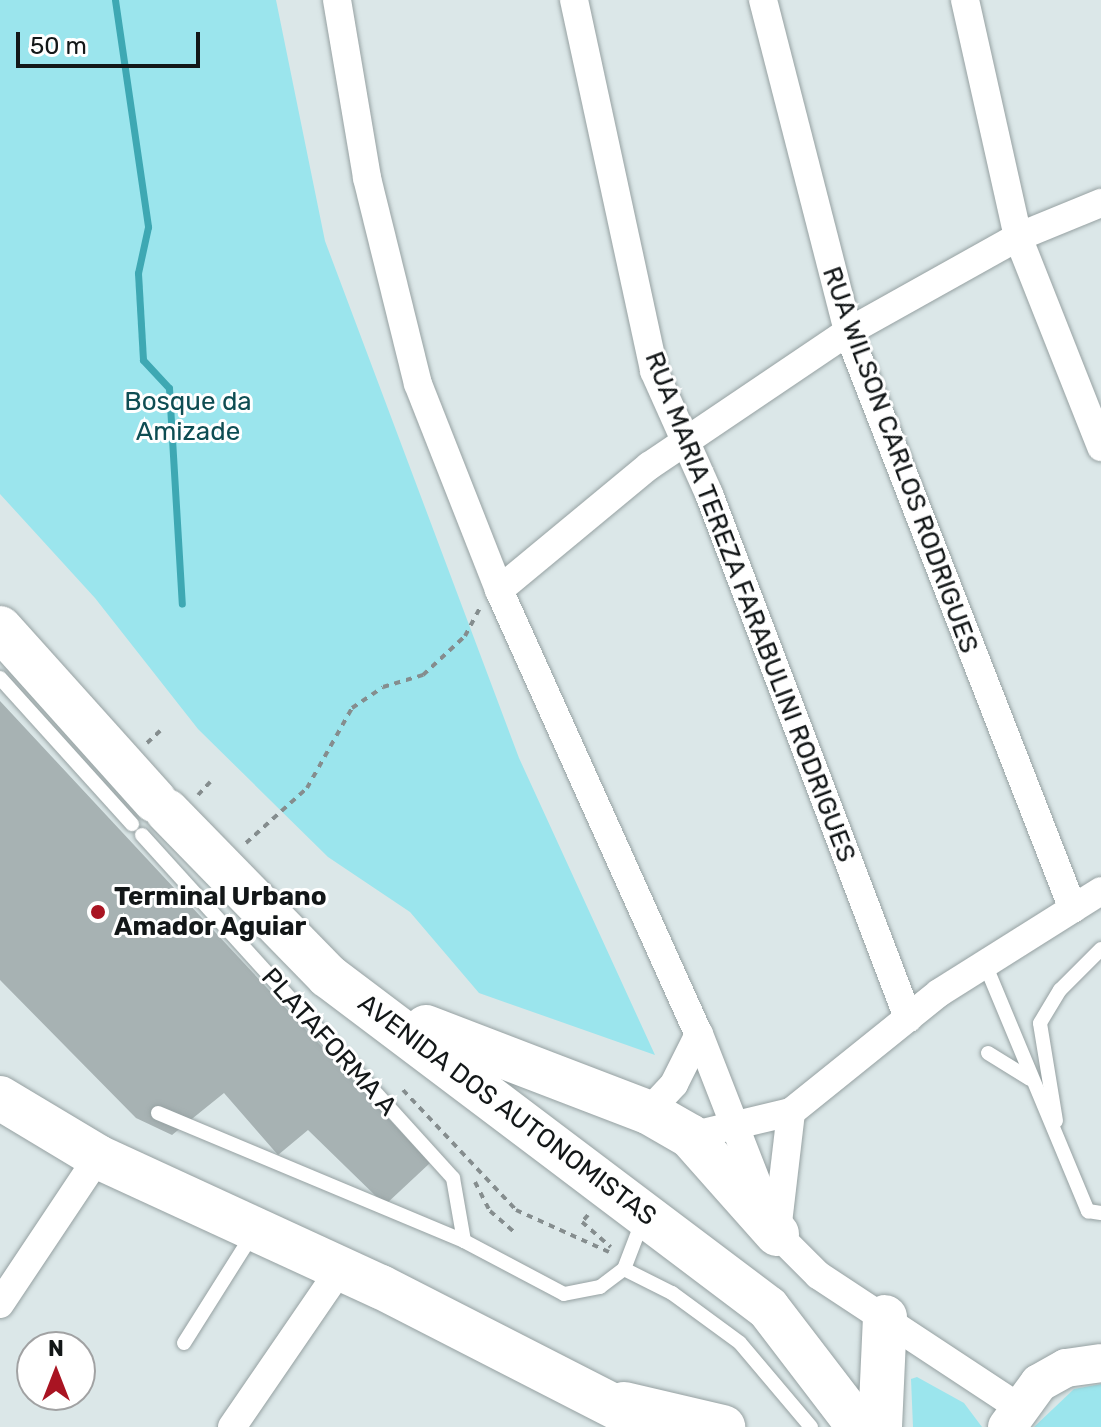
<!DOCTYPE html>
<style>
body{margin:0}
#map{position:relative;width:1101px;height:1427px;overflow:hidden;background:#dbe7e8;font-family:Rubik,sans-serif}
div>[style]{position:absolute}
.green>*{inset:0;background:#9be5ed}
.stream>*{height:7px;margin:-3.5px;padding:0 3.5px;transform-origin:3.5px;border-radius:3.5px;background:#3ea8b3}
.building>*{inset:0;background:#a7b2b3}
.path>*{height:4px;margin-top:-2px;transform-origin:0;background:repeating-linear-gradient(90deg,#858d8e 0 6px,transparent 0 12px)}
.roads{filter:drop-shadow(0 0 2px #96a1a2) drop-shadow(0 0 2px #96a1a2)}
.lane>*{height:14px;margin:-7px;padding:0 7px;transform-origin:7px;border-radius:7px;background:#fff}
.street>*{height:28px;margin:-14px;padding:0 14px;transform-origin:14px;border-radius:14px;background:#fff}
.secondary>*{height:38px;margin:-19px;padding:0 19px;transform-origin:19px;border-radius:19px;background:#fff}
.primary>*{height:44px;margin:-22px;padding:0 22px;transform-origin:22px;border-radius:22px;background:#fff}
.dots>*{width:22px;height:22px;translate:-50% -50%;box-sizing:border-box;border:4px solid #fff;border-radius:50%}
span{translate:-50% -50%;white-space:nowrap;text-align:center;line-height:1.15;-webkit-text-stroke:6px #fff;paint-order:stroke}
.park-label{font-size:26px;color:#0e4d53}
.street-label{font-size:26px;color:#131718}
.poi-label{font-size:26px;color:#131718;font-weight:700}
.left{translate:0 -50%;text-align:left}
.north{position:absolute;left:16px;top:1331px;width:80px;height:80px;box-sizing:border-box;background:#fff;border:2px solid #a1a2a3;border-radius:50%;rotate:0deg;font-size:22px;font-weight:700;line-height:32px;text-align:center;color:#131718}
.north::after{content:'';display:block;margin:auto;width:28px;height:36px;background:#a91422;clip-path:polygon(50% 0,100% 100%,50% 72%,0 100%)}
.scale{position:absolute;left:16px;top:32px;width:184px;height:36px;box-sizing:border-box;border:4px solid #131718;border-top:0;padding-left:10px;font-size:24px;line-height:28px;white-space:nowrap;color:#131718;-webkit-text-stroke:6px #fff;paint-order:stroke}
</style>
<div id="map">
<div class="green">
<i style="clip-path:polygon(0 0,276px 0,325px 241px,519px 758px,655px 1055px,479px 993px,410px 912px,328px 857px,198px 729px,95px 598px,0 494px)"></i>
<i style="clip-path:polygon(917px 1377px,964px 1403px,982px 1427px,913px 1427px,911px 1379px)"></i>
<i style="clip-path:polygon(1101px 1384px,1101px 1427px,1034px 1427px,1074px 1389px)"></i>
</div>
<div class="stream">
<i style="left:115px;top:0;width:229px;rotate:81.7deg"></i>
<i style="left:148px;top:227px;width:47px;rotate:102.3deg"></i>
<i style="left:138px;top:273px;width:87px;rotate:86.7deg"></i>
<i style="left:143px;top:360px;width:38px;rotate:47deg"></i>
<i style="left:169px;top:388px;width:216px;rotate:86.6deg"></i>
</div>
<div class="building">
<i style="clip-path:polygon(0 701px,430px 1163px,385px 1205px,308px 1130px,278px 1155px,224px 1093px,172px 1135px,136px 1118px,0 980px)"></i>
</div>
<div class="path">
<i style="left:147px;top:743px;width:18px;rotate:-43deg"></i>
<i style="left:198px;top:795px;width:18px;rotate:-47deg"></i>
<i style="left:246px;top:843px;width:82px;rotate:-42deg"></i>
<i style="left:307px;top:788px;width:92px;rotate:-60.6deg"></i>
<i style="left:352px;top:708px;width:37px;rotate:-34deg"></i>
<i style="left:383px;top:687px;width:42px;rotate:-16.7deg"></i>
<i style="left:423px;top:675px;width:57px;rotate:-42.9deg"></i>
<i style="left:465px;top:636px;width:32px;rotate:-62deg"></i>
<i style="left:403px;top:1090px;width:165px;rotate:46.7deg"></i>
<i style="left:516px;top:1210px;width:102px;rotate:24.3deg"></i>
<i style="left:475px;top:1182px;width:33px;rotate:63deg"></i>
<i style="left:490px;top:1211px;width:33px;rotate:41deg"></i>
<i style="left:588px;top:1215px;width:9px;rotate:131deg"></i>
<i style="left:582px;top:1222px;width:38px;rotate:41deg"></i>
</div>
<div class="roads">
<div class="lane">
<i style="left:0;top:678px;width:197px;rotate:47.9deg"></i>
<i style="left:142px;top:835px;width:463px;rotate:47.8deg"></i>
<i style="left:453px;top:1178px;width:64px;rotate:80.1deg"></i>
<i style="left:985px;top:964px;width:268px;rotate:67.4deg"></i>
<i style="left:1088px;top:1211px;width:13px;rotate:9deg"></i>
<i style="left:988px;top:1053px;width:49px;rotate:31.8deg"></i>
<i style="left:158px;top:1113px;width:332px;rotate:22.7deg"></i>
<i style="left:464px;top:1241px;width:113px;rotate:27.9deg"></i>
<i style="left:564px;top:1294px;width:37px;rotate:-11deg"></i>
<i style="left:600px;top:1287px;width:30px;rotate:-37deg"></i>
<i style="left:624px;top:1269px;width:50px;rotate:-69deg"></i>
<i style="left:1056px;top:1121px;width:99px;rotate:-99.3deg"></i>
<i style="left:1040px;top:1023px;width:39px;rotate:-59deg"></i>
<i style="left:1060px;top:990px;width:58px;rotate:-45deg"></i>
<i style="left:624px;top:1269px;width:54px;rotate:26.6deg"></i>
<i style="left:672px;top:1293px;width:84px;rotate:36.3deg"></i>
<i style="left:740px;top:1343px;width:110px;rotate:49.8deg"></i>
<i style="left:184px;top:1343px;width:131px;rotate:-57.8deg"></i>
</div>
<div class="street">
<i style="left:337px;top:0;width:181px;rotate:80.4deg"></i>
<i style="left:367px;top:178px;width:212px;rotate:76.1deg"></i>
<i style="left:418px;top:384px;width:221px;rotate:68.5deg"></i>
<i style="left:499px;top:590px;width:487px;rotate:65.8deg"></i>
<i style="left:699px;top:1034px;width:215px;rotate:68.7deg"></i>
<i style="left:777px;top:1234px;width:58px;rotate:45deg"></i>
<i style="left:818px;top:1275px;width:238px;rotate:33.4deg"></i>
<i style="left:574px;top:0;width:380px;rotate:77.8deg"></i>
<i style="left:654px;top:371px;width:135px;rotate:65.9deg"></i>
<i style="left:709px;top:494px;width:561px;rotate:69.2deg"></i>
<i style="left:763px;top:0;width:343px;rotate:75.6deg"></i>
<i style="left:848px;top:332px;width:619px;rotate:68.7deg"></i>
<i style="left:965px;top:0;width:243px;rotate:77.4deg"></i>
<i style="left:1018px;top:237px;width:226px;rotate:68.4deg"></i>
<i style="left:499px;top:590px;width:195px;rotate:-39.6deg"></i>
<i style="left:649px;top:466px;width:240px;rotate:-34deg"></i>
<i style="left:848px;top:332px;width:195px;rotate:-29.2deg"></i>
<i style="left:1018px;top:237px;width:90px;rotate:-22.3deg"></i>
<i style="left:648px;top:1112px;width:38px;rotate:-47deg"></i>
<i style="left:674px;top:1084px;width:56px;rotate:-63.4deg"></i>
<i style="left:690px;top:1136px;width:104px;rotate:-13.4deg"></i>
<i style="left:791px;top:1112px;width:190px;rotate:-38.8deg"></i>
<i style="left:939px;top:993px;width:191px;rotate:-32.2deg"></i>
<i style="left:778px;top:1223px;width:112px;rotate:-83.3deg"></i>
<i style="left:0;top:1304px;width:177px;rotate:-56.3deg"></i>
<i style="left:232px;top:1427px;width:189px;rotate:-55.6deg"></i>
</div>
<div class="secondary">
<i style="left:1007px;top:1427px;width:54px;rotate:-54deg"></i>
<i style="left:1039px;top:1383px;width:31px;rotate:-29deg"></i>
<i style="left:1066px;top:1368px;width:35px;rotate:-8deg"></i>
</div>
<div class="primary">
<i style="left:0;top:628px;width:232px;rotate:48.1deg"></i>
<i style="left:167px;top:811px;width:231px;rotate:45.7deg"></i>
<i style="left:328px;top:976px;width:551px;rotate:37.04deg"></i>
<i style="left:768px;top:1308px;width:150px;rotate:52.6deg"></i>
<i style="left:426px;top:1027px;width:238px;rotate:21deg"></i>
<i style="left:648px;top:1112px;width:48px;rotate:29.7deg"></i>
<i style="left:690px;top:1136px;width:131px;rotate:48.4deg"></i>
<i style="left:0;top:1098px;width:114px;rotate:31deg"></i>
<i style="left:98px;top:1157px;width:311px;rotate:24.7deg"></i>
<i style="left:381px;top:1287px;width:308px;rotate:27.1deg"></i>
<i style="left:624px;top:1404px;width:102px;rotate:13.1deg"></i>
<i style="left:880px;top:1427px;width:110px;rotate:-87.4deg"></i>
</div>
</div>
<div class="dots">
<i style="left:98px;top:912px;background:#a91422"></i>
</div>
<div class="park-label">
<span style="left:188px;top:417px">Bosque da<br>Amizade</span>
</div>
<div class="street-label">
<span style="left:900px;top:460px;rotate:70deg">RUA WILSON CARLOS RODRIGUES</span>
<span style="left:750px;top:607px;rotate:69deg">RUA MARIA TEREZA FARABULINI RODRIGUES</span>
<span style="left:329px;top:1042px;rotate:48deg">PLATAFORMA A</span>
<span style="left:507px;top:1110px;rotate:37deg">AVENIDA DOS AUTONOMISTAS</span>
</div>
<div class="poi-label">
<span class="left" style="left:114px;top:912px">Terminal Urbano<br>Amador Aguiar</span>
</div>
<div class="north">N</div>
<div class="scale">50 m</div>
</div>
